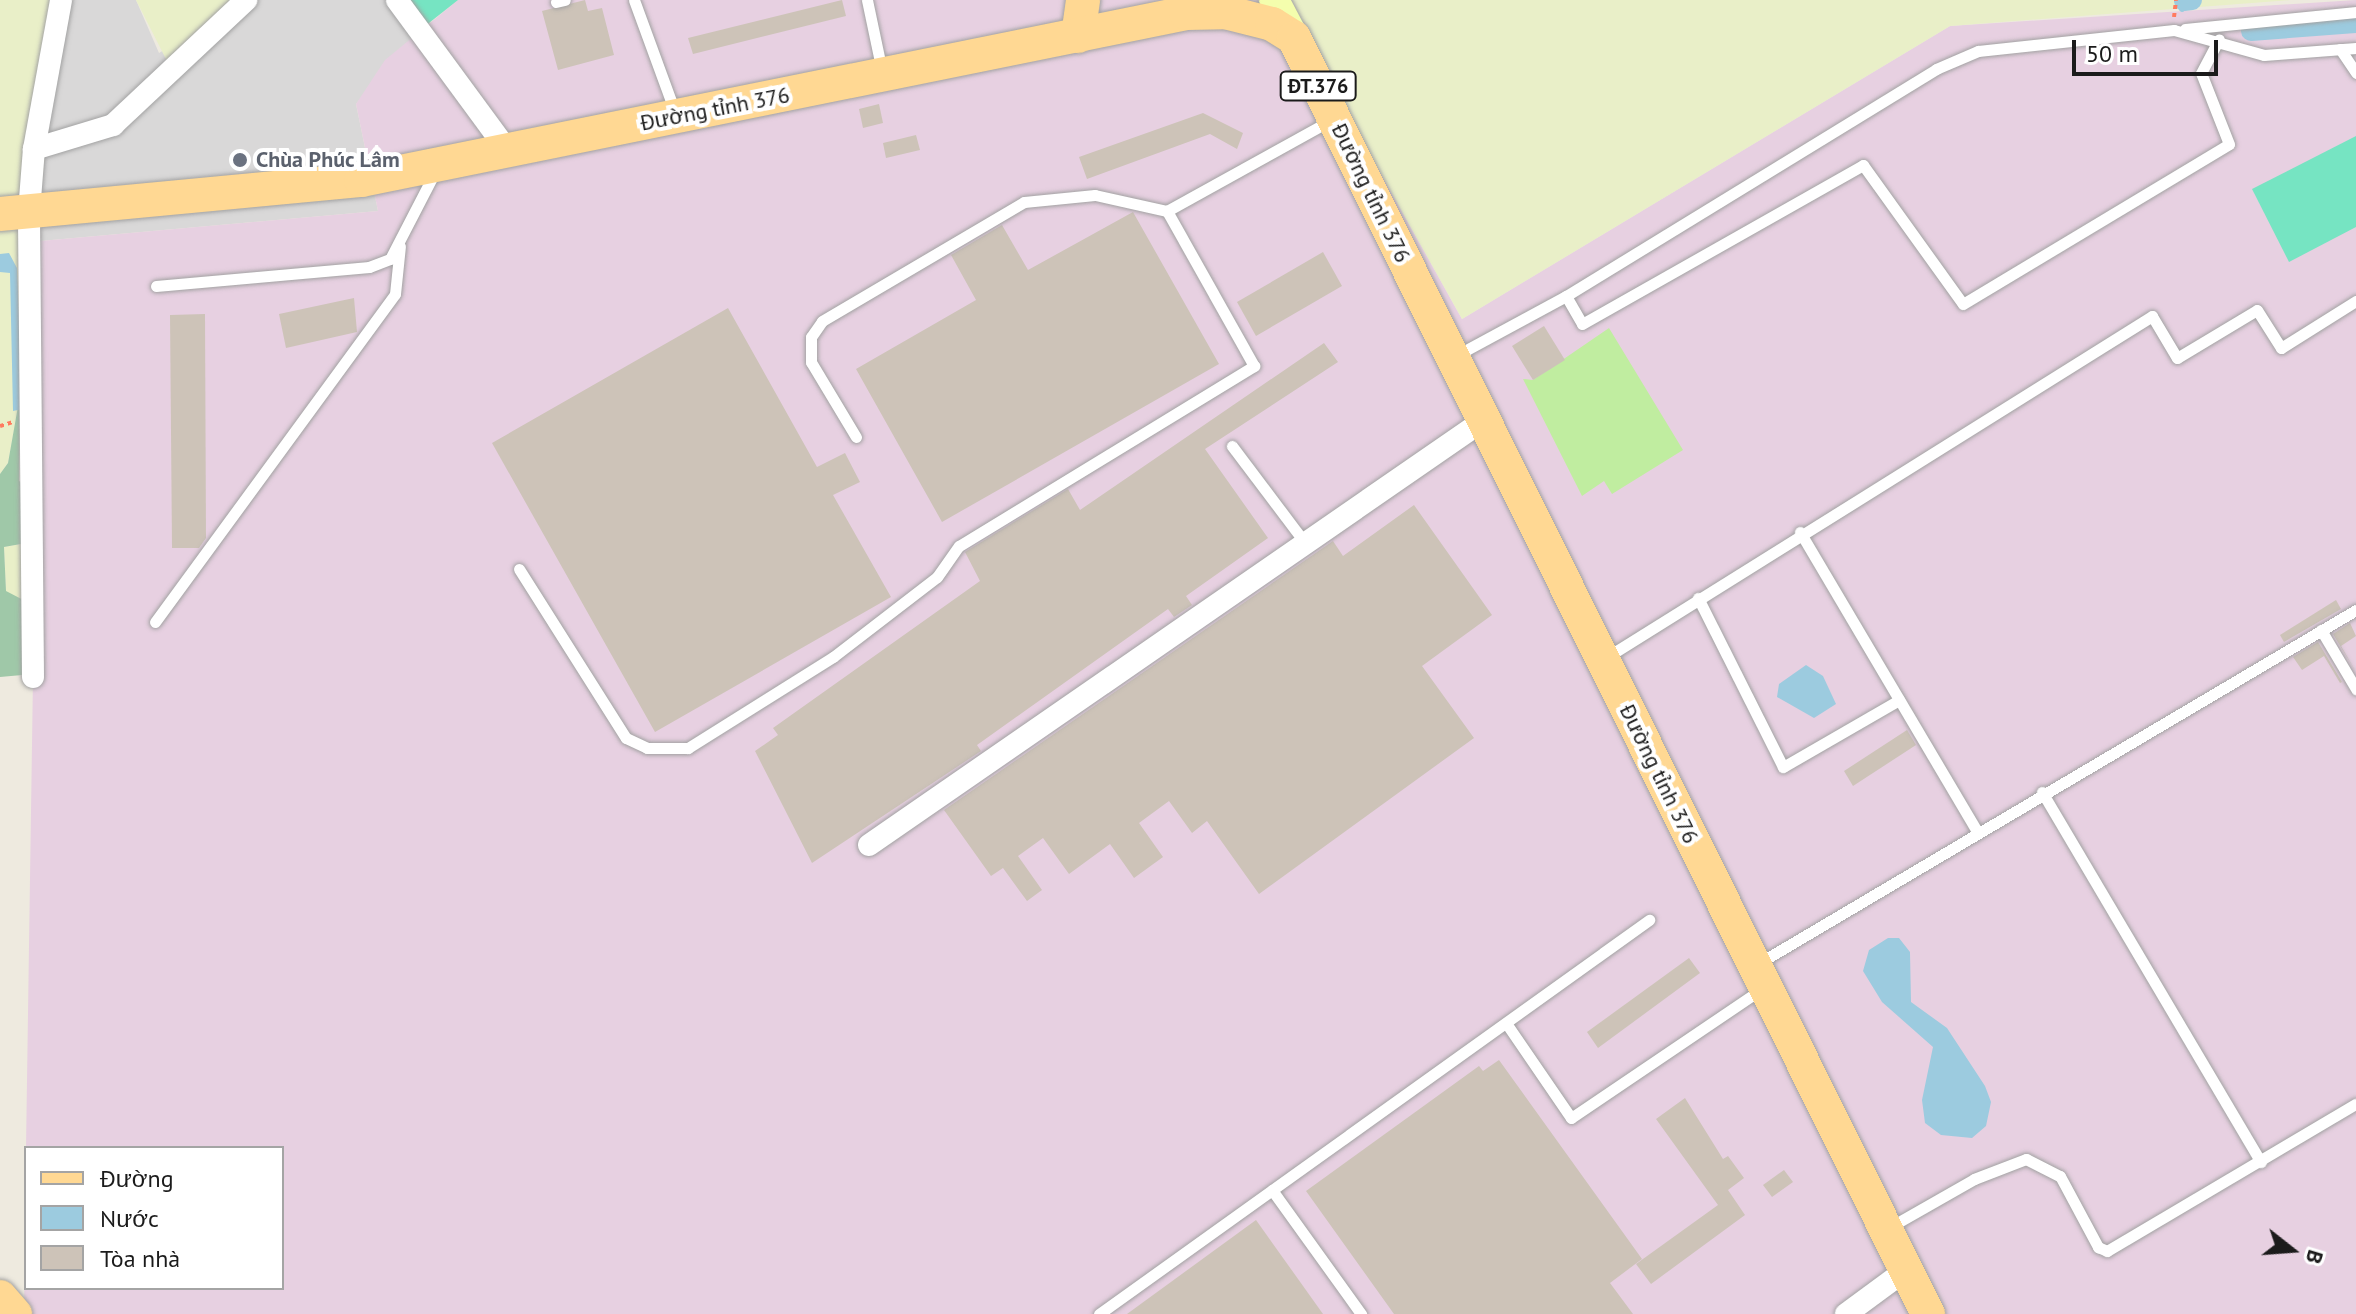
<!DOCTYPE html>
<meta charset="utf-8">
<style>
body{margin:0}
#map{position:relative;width:2356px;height:1314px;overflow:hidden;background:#eeeadf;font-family:"PT Sans",sans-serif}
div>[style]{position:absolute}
.residential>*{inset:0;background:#d9d8d8}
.industrial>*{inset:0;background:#e7d0e1}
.farmland>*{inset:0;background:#e9efc8}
.grass>*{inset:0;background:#c0eda0}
.cemetery>*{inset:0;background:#9fc8a8}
.pitch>*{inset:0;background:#76e4c2}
.water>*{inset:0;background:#9ccbdf}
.stream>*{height:6px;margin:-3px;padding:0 3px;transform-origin:3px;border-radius:3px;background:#9ccbdf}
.canal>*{height:20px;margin:-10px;padding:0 10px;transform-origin:10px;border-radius:10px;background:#9ccbdf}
.building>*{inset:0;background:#cdc3b8}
.path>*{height:4px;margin-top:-2px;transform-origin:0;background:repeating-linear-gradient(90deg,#ff7b5f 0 4px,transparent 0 8px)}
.roads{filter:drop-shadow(0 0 2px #a2a2a2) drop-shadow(0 0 2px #a2a2a2)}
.service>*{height:11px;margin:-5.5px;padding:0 5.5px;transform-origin:5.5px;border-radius:5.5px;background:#fff}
.minor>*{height:22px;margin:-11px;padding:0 11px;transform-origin:11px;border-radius:11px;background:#fff}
.secondary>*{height:30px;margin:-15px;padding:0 15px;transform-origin:15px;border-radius:15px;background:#f4fead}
.primary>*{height:34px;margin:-17px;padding:0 17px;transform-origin:17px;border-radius:17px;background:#ffd893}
.dots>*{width:22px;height:22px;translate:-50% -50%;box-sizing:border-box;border:4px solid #fff;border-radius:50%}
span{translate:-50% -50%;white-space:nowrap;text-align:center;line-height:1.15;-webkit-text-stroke:8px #fff;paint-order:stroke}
.shield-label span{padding:2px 6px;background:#fff;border:2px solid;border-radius:6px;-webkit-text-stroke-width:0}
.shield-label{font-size:20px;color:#1b1b1b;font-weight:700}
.street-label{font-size:22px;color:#1b1b1b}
.worship-label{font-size:22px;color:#5b616d;font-weight:700}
.left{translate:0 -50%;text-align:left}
.legend{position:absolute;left:24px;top:1146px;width:260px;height:144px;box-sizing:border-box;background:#fff;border:2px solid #a4a4a4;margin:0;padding:10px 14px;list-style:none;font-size:24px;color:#1b1b1b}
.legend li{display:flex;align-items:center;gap:16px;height:40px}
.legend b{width:40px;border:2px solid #a4a4a4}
.north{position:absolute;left:2252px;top:1210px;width:80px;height:80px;-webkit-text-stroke:6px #fff;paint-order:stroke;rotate:107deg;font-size:22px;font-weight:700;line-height:32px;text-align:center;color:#1b1b1b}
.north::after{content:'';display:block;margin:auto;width:28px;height:36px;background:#1b1b1b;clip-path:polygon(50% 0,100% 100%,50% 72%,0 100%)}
.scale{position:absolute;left:2072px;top:40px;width:146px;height:36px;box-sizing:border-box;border:4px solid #1b1b1b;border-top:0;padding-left:10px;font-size:24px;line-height:28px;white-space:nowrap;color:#1b1b1b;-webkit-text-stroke:6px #fff;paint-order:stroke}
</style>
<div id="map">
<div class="residential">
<i style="clip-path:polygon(61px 0,136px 0,159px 53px,246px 0,458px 0,420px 30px,356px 104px,378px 211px,29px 242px)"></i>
</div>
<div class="industrial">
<i style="clip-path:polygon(458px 0,1284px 0,1462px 319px,1950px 26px,2356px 0,2356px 1314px,24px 1314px,26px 1171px,26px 1288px,282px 1288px,282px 1148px,26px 1148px,33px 677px,29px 242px,378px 211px,356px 104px,385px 60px)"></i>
</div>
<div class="farmland">
<i style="clip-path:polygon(0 0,61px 0,20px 395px,8px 463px,0 474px)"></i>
<i style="clip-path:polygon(136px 0,246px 0,173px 73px)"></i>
<i style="clip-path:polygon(1284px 0,2291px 0,1950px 26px,1462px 319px)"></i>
<i style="clip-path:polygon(32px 542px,33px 605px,6px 592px,4px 547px)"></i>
</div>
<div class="grass">
<i style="clip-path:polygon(1609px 328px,1683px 450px,1612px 494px,1604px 481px,1582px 496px,1523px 379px,1533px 380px)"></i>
</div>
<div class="cemetery">
<i style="clip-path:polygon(20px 395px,19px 481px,31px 489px,32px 542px,4px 547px,6px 591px,33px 605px,22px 675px,0 677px,0 474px,8px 463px)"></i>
</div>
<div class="pitch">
<i style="clip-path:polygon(397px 0,458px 0,420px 30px)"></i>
<i style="clip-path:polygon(2356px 136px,2356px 227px,2289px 262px,2252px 189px)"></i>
</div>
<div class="water">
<i style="clip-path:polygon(9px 253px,17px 268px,23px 409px,13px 411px,10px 273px,0 272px,0 254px)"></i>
<i style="clip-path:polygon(1806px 665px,1823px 676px,1836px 704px,1814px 718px,1777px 697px,1779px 684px)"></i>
<i style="clip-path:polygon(1888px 938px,1899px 938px,1910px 952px,1911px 1002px,1947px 1028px,1985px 1086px,1991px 1102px,1986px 1126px,1972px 1138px,1941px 1135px,1925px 1123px,1922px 1100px,1933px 1047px,1882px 1002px,1863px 971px,1869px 950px)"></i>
</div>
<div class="stream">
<i style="left:2182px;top:9px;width:9px;rotate:-72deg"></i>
</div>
<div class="canal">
<i style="left:2184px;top:1px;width:8px;rotate:-7deg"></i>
<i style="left:2251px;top:31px;width:105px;rotate:-4.4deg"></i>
</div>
<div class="building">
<i style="clip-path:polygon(585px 0,588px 11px,602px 8px,614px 55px,558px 70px,542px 11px)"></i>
<i style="clip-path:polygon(842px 0,846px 16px,693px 54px,688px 38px)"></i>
<i style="clip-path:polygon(879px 104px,883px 123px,863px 128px,859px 109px)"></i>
<i style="clip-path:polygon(1203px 113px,1243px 133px,1237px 149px,1210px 134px,1087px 179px,1079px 157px)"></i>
<i style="clip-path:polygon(916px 135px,920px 150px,886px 158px,883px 143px)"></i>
<i style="clip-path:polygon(1133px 212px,1219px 364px,942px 522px,856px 369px,976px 300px,951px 255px,1002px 225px,1028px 270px)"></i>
<i style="clip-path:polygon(1323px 252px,1342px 286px,1256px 336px,1237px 302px)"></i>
<i style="clip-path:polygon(354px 298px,357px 332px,286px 348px,279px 314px)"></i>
<i style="clip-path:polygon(728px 308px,817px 467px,845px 453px,860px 482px,833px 495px,891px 597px,655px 732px,492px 443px)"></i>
<i style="clip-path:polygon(205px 314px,206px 538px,199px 548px,172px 548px,170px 315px)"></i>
<i style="clip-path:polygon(1544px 326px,1565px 360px,1533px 380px,1512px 346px)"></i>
<i style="clip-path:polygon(1324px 343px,1338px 362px,1205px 449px,1268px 538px,1186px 596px,1192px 605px,1174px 617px,1168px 609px,977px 745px,981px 751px,812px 863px,755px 751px,778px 735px,773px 728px,980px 581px,965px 552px,1068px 489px,1080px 510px)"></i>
<i style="clip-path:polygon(1414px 505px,1492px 615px,1422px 666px,1474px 738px,1259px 894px,1207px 821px,1192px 833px,1169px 801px,1139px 823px,1163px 857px,1134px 878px,1110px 844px,1069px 874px,1043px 838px,1018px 856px,1042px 890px,1027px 901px,1003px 868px,991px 876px,944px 810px,1333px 541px,1343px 556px)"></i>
<i style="clip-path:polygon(2336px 600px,2341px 609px,2284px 642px,2280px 635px)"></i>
<i style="clip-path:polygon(2350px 623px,2356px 636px,2341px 646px,2356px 672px,2333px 634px)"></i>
<i style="clip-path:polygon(2318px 642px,2342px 682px,2340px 683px,2324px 656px,2302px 670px,2293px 657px)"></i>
<i style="clip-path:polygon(1907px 730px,1916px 745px,1853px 786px,1844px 771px)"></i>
<i style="clip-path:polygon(1689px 958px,1700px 973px,1598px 1048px,1587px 1032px)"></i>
<i style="clip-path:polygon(1499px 1060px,1642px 1259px,1610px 1283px,1633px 1314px,1394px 1314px,1306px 1191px,1479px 1066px,1483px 1071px)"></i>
<i style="clip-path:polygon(1685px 1098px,1723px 1159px,1728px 1156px,1744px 1178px,1728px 1190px,1745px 1215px,1651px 1284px,1636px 1264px,1718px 1205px,1656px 1119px)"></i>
<i style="clip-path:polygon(1784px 1170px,1793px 1182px,1772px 1197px,1763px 1185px)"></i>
<i style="clip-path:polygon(1256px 1220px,1323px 1314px,1127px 1314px)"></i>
</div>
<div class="path">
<i style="left:2174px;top:17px;width:17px;rotate:-83deg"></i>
<i style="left:0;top:426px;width:14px;rotate:-17deg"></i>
</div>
<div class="roads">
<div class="service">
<i style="left:634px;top:0;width:119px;rotate:69.9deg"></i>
<i style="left:867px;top:0;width:73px;rotate:78.1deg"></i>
<i style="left:556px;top:2px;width:9px;rotate:-13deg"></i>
<i style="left:2185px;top:29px;width:172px;rotate:-5.7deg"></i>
<i style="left:2340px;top:49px;width:29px;rotate:56deg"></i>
<i style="left:156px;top:286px;width:214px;rotate:-5.1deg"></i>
<i style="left:369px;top:267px;width:22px;rotate:-21deg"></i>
<i style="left:390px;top:259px;width:98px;rotate:-62.7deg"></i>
<i style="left:1566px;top:296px;width:32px;rotate:60deg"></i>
<i style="left:1582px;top:324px;width:323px;rotate:-29.5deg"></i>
<i style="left:1863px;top:165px;width:171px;rotate:54.3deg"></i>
<i style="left:1963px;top:304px;width:310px;rotate:-31deg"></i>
<i style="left:2229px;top:144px;width:76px;rotate:-111.5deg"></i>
<i style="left:2201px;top:73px;width:38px;rotate:-62deg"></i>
<i style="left:1457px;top:355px;width:124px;rotate:-28.4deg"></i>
<i style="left:1566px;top:296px;width:434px;rotate:-31.5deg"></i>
<i style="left:1936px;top:69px;width:46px;rotate:-23.2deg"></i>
<i style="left:1978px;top:51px;width:197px;rotate:-6.1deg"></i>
<i style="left:2174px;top:30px;width:93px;rotate:15.5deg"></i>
<i style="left:2264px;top:55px;width:92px;rotate:-4.4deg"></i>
<i style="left:856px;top:437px;width:87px;rotate:-121deg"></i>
<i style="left:811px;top:362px;width:25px;rotate:-90deg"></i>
<i style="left:811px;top:337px;width:19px;rotate:-55deg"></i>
<i style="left:822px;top:321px;width:234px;rotate:-30.5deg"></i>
<i style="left:1024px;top:202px;width:71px;rotate:-5.6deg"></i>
<i style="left:1095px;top:195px;width:74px;rotate:12.5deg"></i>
<i style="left:1167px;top:211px;width:188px;rotate:-29deg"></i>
<i style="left:1232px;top:446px;width:121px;rotate:53deg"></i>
<i style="left:1800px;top:532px;width:347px;rotate:59.4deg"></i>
<i style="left:519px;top:569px;width:200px;rotate:57.7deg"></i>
<i style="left:626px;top:738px;width:23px;rotate:25deg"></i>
<i style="left:647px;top:748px;width:41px"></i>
<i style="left:688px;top:748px;width:171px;rotate:-32.1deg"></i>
<i style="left:833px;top:657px;width:131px;rotate:-37.6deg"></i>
<i style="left:937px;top:577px;width:38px;rotate:-55deg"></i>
<i style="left:959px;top:546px;width:346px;rotate:-31.4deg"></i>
<i style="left:1254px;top:366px;width:178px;rotate:-119.3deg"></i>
<i style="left:1698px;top:598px;width:189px;rotate:63.3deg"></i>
<i style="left:1783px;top:767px;width:134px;rotate:-30deg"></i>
<i style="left:155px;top:622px;width:406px;rotate:-53.8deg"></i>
<i style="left:395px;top:294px;width:48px;rotate:-84.1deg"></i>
<i style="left:2321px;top:630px;width:69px;rotate:59.3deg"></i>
<i style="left:1607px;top:657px;width:643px;rotate:-32.03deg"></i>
<i style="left:2152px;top:316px;width:49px;rotate:59.2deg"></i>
<i style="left:2177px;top:358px;width:93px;rotate:-31deg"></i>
<i style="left:2257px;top:310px;width:45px;rotate:57.7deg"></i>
<i style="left:2281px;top:348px;width:89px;rotate:-32.1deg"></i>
<i style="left:2042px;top:792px;width:430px;rotate:59.4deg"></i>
<i style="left:1759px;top:963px;width:694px;rotate:-30.6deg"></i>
<i style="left:1506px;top:1023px;width:115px;rotate:55.6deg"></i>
<i style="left:1571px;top:1118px;width:232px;rotate:-34.1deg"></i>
<i style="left:1272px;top:1190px;width:153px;rotate:54.3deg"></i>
<i style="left:1890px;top:1227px;width:97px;rotate:-29.7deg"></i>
<i style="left:1974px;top:1179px;width:56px;rotate:-21deg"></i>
<i style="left:2026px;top:1159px;width:38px;rotate:27deg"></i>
<i style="left:2060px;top:1176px;width:81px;rotate:61.8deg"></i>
<i style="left:2098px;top:1247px;width:10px;rotate:24deg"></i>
<i style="left:2107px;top:1251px;width:289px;rotate:-30.6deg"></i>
<i style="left:1099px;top:1314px;width:677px;rotate:-35.62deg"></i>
</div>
<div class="minor">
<i style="left:397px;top:0;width:187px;rotate:53.7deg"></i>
<i style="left:34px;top:149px;width:83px;rotate:-16.9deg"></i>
<i style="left:113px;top:125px;width:183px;rotate:-43.2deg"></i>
<i style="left:33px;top:677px;width:465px;rotate:-90.5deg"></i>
<i style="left:29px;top:212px;width:63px;rotate:-85.5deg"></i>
<i style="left:34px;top:149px;width:151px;rotate:-79.7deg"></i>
<i style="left:869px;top:845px;width:748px;rotate:-34.65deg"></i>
<i style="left:1846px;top:1314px;width:74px;rotate:-36.3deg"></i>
</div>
<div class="secondary">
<i style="left:1274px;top:0;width:43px;rotate:62.2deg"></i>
</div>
<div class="primary">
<i style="left:1078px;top:36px;width:36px;rotate:-82deg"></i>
<i style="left:0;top:214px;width:363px;rotate:-5.4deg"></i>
<i style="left:361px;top:180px;width:842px;rotate:-11.44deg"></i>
<i style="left:1186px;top:13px;width:39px;rotate:-1deg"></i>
<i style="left:1225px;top:12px;width:49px;rotate:14.3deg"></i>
<i style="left:1272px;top:24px;width:26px;rotate:32deg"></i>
<i style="left:1294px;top:38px;width:1425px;rotate:63.58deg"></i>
<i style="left:0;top:1297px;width:23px;rotate:49deg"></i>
</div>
</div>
<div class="dots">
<i style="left:240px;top:160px;background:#6b7280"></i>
</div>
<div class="shield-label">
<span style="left:1318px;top:86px">ĐT.376</span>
</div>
<div class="street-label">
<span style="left:715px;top:109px;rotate:-11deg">Đường tỉnh 376</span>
<span style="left:1371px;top:193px;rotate:64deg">Đường tỉnh 376</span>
<span style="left:1659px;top:774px;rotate:64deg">Đường tỉnh 376</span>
</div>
<div class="worship-label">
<span class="left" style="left:256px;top:160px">Chùa Phúc Lâm</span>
</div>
<ul class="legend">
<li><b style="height:10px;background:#ffd893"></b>Đường</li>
<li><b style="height:22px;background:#9ccbdf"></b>Nước</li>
<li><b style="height:22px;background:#cdc3b8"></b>Tòa nhà</li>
</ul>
<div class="north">B</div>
<div class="scale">50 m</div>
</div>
